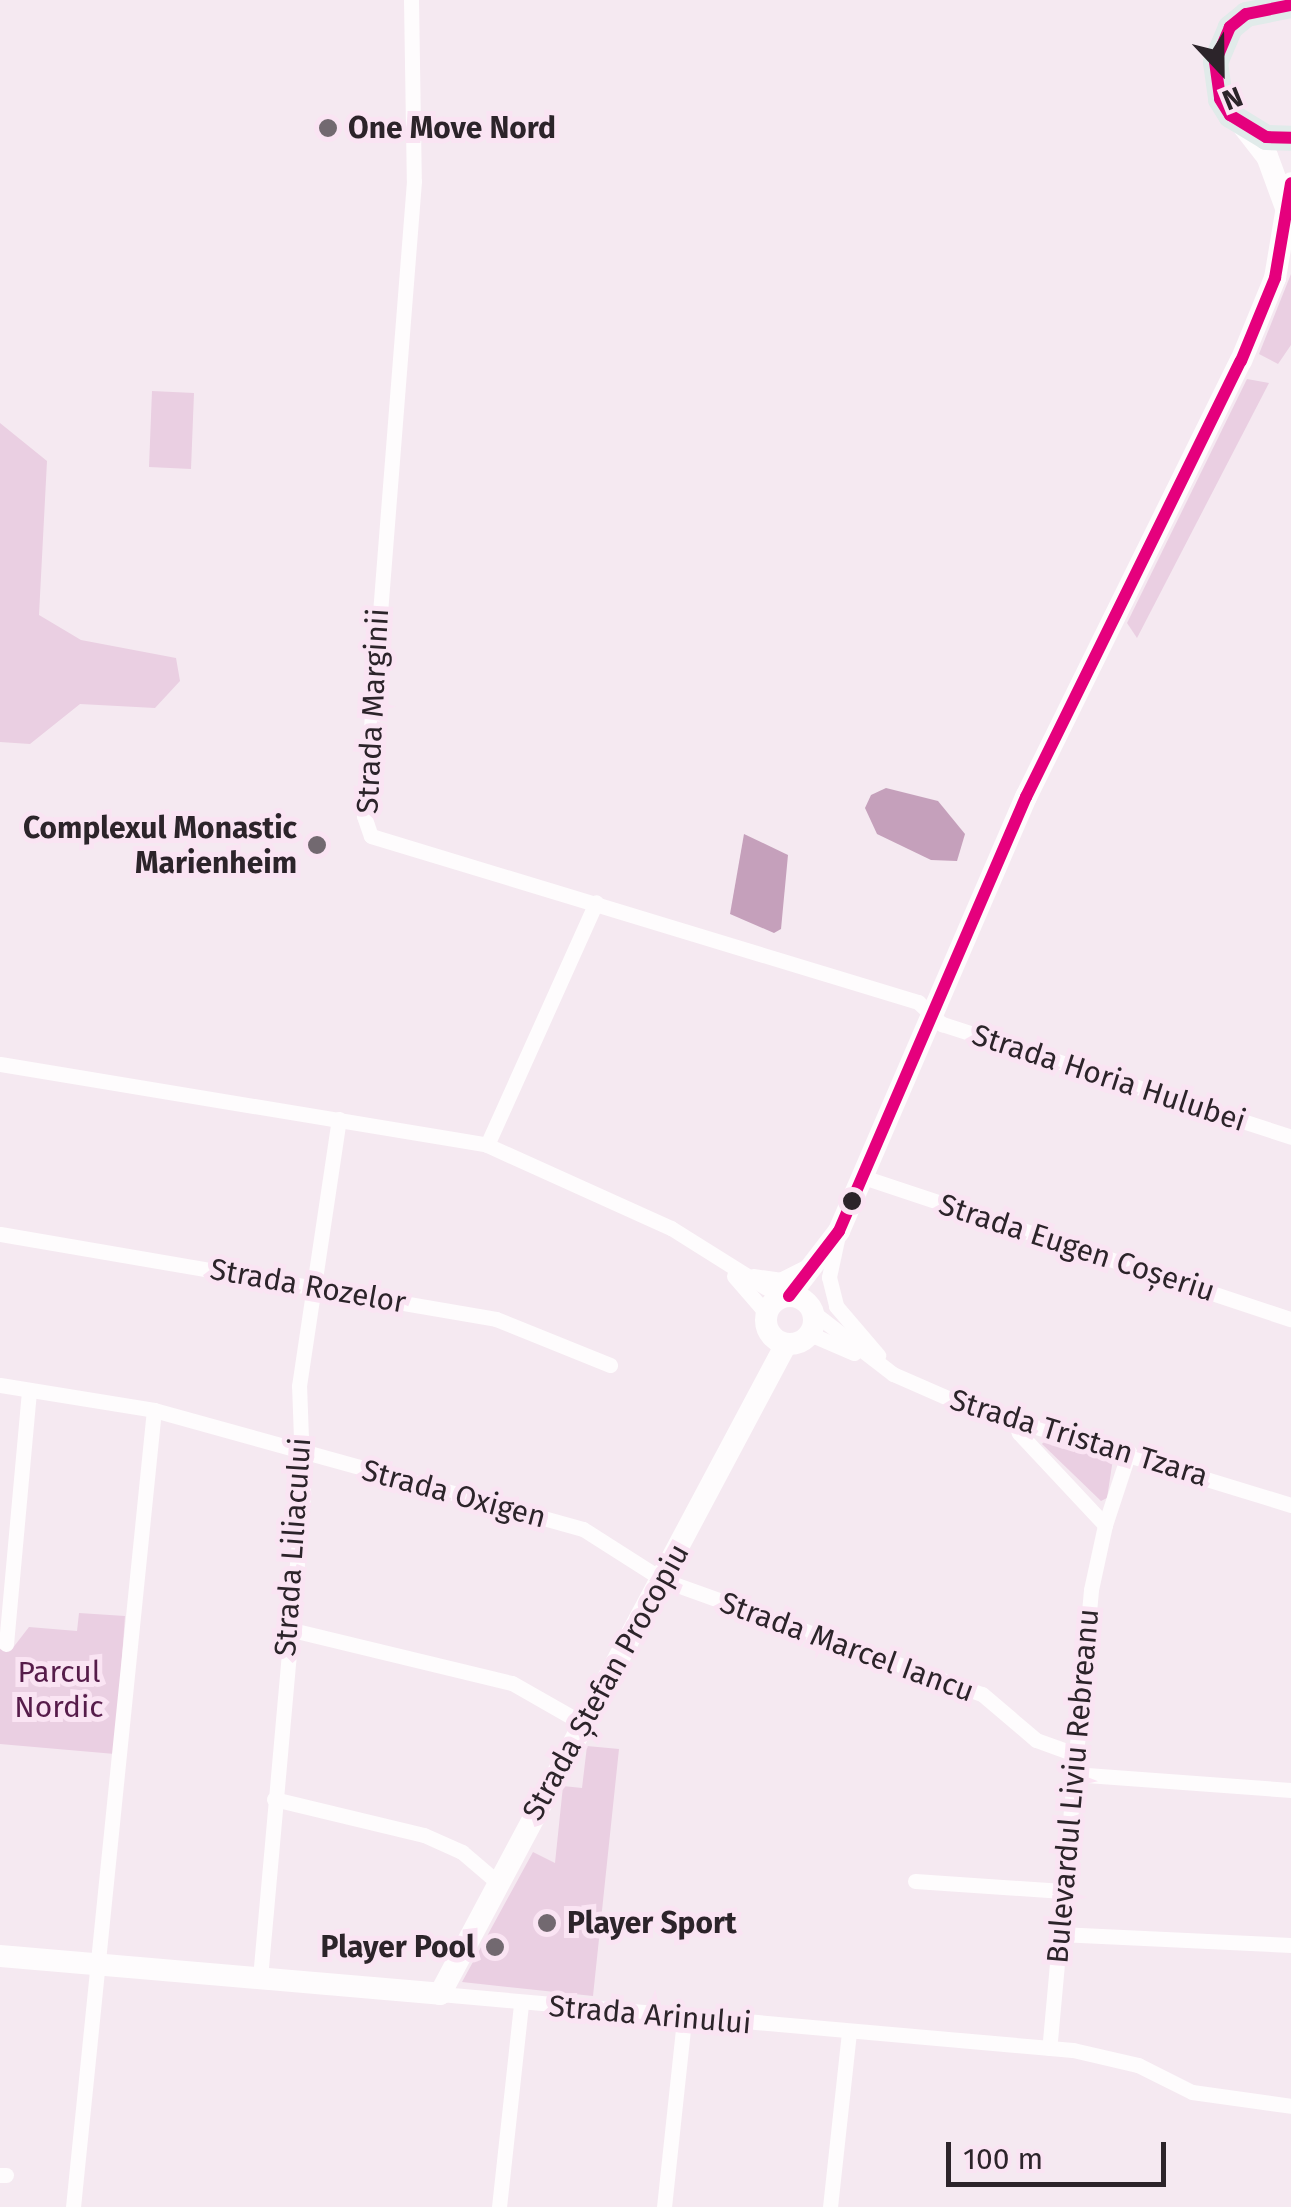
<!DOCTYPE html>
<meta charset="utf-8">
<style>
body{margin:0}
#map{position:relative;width:1291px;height:2207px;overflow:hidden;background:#f5e9f1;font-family:"Fira Sans",sans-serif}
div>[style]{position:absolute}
.green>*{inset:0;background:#eacfe2}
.water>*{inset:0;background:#c5a0bb}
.street>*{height:15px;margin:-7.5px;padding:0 7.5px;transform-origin:7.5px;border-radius:7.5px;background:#fefcfd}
.secondary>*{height:22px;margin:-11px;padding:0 11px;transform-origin:11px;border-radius:11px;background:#fefcfd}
.secondary>.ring{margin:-11px;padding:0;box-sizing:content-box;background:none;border:22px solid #fefcfd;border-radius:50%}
.primary>*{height:25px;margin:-12.5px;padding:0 12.5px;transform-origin:12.5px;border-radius:12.5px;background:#e1ebea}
.bus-1>*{height:12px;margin:-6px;padding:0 6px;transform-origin:6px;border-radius:6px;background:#e5007d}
.dots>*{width:28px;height:28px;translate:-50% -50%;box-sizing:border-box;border:5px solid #fae4f3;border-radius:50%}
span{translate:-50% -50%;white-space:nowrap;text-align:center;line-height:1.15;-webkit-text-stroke:10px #fae4f3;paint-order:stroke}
.poi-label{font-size:30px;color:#2c242a;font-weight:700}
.left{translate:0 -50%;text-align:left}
.right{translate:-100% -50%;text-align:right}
.street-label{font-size:30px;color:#2c242a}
.park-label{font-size:30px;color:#561c4a}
.north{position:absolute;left:1171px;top:20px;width:100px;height:100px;-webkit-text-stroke:8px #fae4f3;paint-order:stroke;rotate:158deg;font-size:28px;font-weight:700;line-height:40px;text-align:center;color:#2c242a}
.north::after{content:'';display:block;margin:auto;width:35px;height:45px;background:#2c242a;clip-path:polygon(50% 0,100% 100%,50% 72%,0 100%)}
.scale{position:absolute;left:946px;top:2142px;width:220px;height:45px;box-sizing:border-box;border:5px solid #2c242a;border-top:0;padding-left:12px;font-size:30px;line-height:35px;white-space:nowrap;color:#2c242a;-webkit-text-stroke:8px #fae4f3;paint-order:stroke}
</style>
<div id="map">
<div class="green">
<i style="clip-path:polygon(1291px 274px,1291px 345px,1278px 364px,1259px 354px)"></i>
<i style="clip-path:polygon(1247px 379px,1269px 383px,1137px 638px,1127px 623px)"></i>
<i style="clip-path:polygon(152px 391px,194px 393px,191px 469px,149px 467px)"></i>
<i style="clip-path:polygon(0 423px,47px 461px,39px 615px,81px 640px,176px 658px,180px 681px,155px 708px,80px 704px,30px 744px,0 742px)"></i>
<i style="clip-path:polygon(1047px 1438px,1113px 1459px,1107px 1498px,1101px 1501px,1042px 1444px)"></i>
<i style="clip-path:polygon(79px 1613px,125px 1616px,115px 1754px,0 1744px,0 1649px,12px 1649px,29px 1627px,77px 1631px)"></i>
<i style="clip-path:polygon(587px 1746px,619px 1749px,593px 1996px,462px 1982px,533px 1852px,555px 1863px,563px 1786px,582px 1788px)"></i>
</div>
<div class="water">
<i style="clip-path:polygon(886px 788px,938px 801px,965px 834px,957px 861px,931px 860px,877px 834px,865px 808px,871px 795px)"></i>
<i style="clip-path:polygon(744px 834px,788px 855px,781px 929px,774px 933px,730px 914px)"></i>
</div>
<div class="street">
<i style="left:411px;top:0;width:181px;rotate:89.1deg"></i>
<i style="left:414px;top:181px;width:637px;rotate:94.5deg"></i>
<i style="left:364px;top:816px;width:21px;rotate:71deg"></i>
<i style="left:371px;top:836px;width:572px;rotate:16.88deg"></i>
<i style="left:918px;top:1002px;width:33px;rotate:43deg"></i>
<i style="left:942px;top:1024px;width:367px;rotate:17.9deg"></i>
<i style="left:0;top:1064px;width:494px;rotate:9.4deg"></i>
<i style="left:487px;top:1145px;width:202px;rotate:24.3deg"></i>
<i style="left:671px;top:1228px;width:130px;rotate:32.1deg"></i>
<i style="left:487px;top:1145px;width:266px;rotate:-65.8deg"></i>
<i style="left:863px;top:1177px;width:451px;rotate:18.4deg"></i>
<i style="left:0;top:1234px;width:503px;rotate:9.72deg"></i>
<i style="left:496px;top:1319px;width:123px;rotate:22deg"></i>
<i style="left:838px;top:1235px;width:43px;rotate:102.1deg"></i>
<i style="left:829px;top:1277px;width:30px;rotate:76deg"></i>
<i style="left:836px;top:1306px;width:65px;rotate:49.4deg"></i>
<i style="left:734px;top:1276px;width:49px;rotate:49.1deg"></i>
<i style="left:753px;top:1276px;width:27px;rotate:8deg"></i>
<i style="left:780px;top:1280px;width:29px;rotate:-27deg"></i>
<i style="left:814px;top:1313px;width:100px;rotate:37.7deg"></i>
<i style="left:893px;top:1374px;width:77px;rotate:23.6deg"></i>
<i style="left:964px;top:1405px;width:342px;rotate:17deg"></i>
<i style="left:810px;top:1334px;width:48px;rotate:23.4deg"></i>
<i style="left:0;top:1385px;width:156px;rotate:9.2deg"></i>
<i style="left:154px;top:1410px;width:445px;rotate:15.5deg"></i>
<i style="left:583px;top:1529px;width:95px;rotate:32.5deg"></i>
<i style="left:663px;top:1580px;width:339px;rotate:19.7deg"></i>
<i style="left:982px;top:1694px;width:71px;rotate:40.4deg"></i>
<i style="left:1036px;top:1740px;width:41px;rotate:19.7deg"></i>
<i style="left:1014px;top:1420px;width:14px;rotate:69deg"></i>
<i style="left:1019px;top:1433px;width:126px;rotate:46.9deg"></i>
<i style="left:1105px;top:1525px;width:66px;rotate:102.2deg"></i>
<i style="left:1091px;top:1590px;width:460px;rotate:95.2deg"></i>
<i style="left:1105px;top:1525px;width:77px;rotate:-71.8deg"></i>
<i style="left:288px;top:1629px;width:230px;rotate:13.6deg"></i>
<i style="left:512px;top:1683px;width:83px;rotate:29.7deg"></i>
<i style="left:6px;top:1644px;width:255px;rotate:-84.8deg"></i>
<i style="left:1073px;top:1774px;width:219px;rotate:4.2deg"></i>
<i style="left:274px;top:1799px;width:154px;rotate:13.5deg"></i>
<i style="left:424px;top:1835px;width:42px;rotate:24.1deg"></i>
<i style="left:462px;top:1852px;width:45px;rotate:40.5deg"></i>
<i style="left:915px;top:1881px;width:148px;rotate:3.9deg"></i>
<i style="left:1059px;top:1934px;width:232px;rotate:2.7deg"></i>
<i style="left:260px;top:1978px;width:487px;rotate:-84.9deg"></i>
<i style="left:303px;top:1493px;width:107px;rotate:-92.1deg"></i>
<i style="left:299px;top:1386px;width:270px;rotate:-81.5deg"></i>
<i style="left:440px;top:1994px;width:635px;rotate:5.06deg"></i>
<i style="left:1073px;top:2050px;width:67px;rotate:13deg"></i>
<i style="left:1138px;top:2065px;width:60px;rotate:26.6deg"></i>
<i style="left:1192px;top:2092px;width:100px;rotate:8deg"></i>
<i style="left:0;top:2175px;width:6px"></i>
<i style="left:73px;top:2207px;width:801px;rotate:-84.2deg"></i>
<i style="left:499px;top:2207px;width:205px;rotate:-83.8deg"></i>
<i style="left:664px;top:2207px;width:188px;rotate:-83.9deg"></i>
<i style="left:830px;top:2207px;width:175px;rotate:-83.8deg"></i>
</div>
<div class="secondary">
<i style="left:1244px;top:127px;width:37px;rotate:52deg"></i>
<i style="left:1267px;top:156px;width:55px;rotate:69.9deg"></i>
<i class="ring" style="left:766px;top:1296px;width:26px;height:26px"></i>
<i style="left:789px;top:1296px;width:82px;rotate:-52.4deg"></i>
<i style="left:839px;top:1231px;width:473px;rotate:-66.7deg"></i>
<i style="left:1026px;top:797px;width:486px;rotate:-63.8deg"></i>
<i style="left:1241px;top:361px;width:90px;rotate:-67.7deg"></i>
<i style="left:1275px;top:278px;width:96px;rotate:-80.4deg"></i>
<i style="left:0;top:1956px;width:442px;rotate:4.9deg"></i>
<i style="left:440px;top:1994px;width:736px;rotate:-61.97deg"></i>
</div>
<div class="primary">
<i style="left:1291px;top:5px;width:46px;rotate:168.7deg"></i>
<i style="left:1246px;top:14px;width:21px;rotate:141deg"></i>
<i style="left:1230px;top:27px;width:38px;rotate:113deg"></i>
<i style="left:1215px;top:62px;width:37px;rotate:82deg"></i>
<i style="left:1220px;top:99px;width:19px;rotate:58deg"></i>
<i style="left:1230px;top:115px;width:42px;rotate:31.4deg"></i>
<i style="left:1266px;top:137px;width:25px;rotate:2deg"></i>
</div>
<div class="bus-1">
<i style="left:1291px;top:5px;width:46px;rotate:168.7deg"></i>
<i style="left:1246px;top:14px;width:21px;rotate:141deg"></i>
<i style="left:1230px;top:27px;width:38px;rotate:113deg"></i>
<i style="left:1215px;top:62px;width:37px;rotate:82deg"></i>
<i style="left:1220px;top:99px;width:19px;rotate:58deg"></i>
<i style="left:1230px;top:115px;width:42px;rotate:31.4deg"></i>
<i style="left:1266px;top:137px;width:25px;rotate:2deg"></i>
<i style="left:789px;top:1296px;width:82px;rotate:-52.4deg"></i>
<i style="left:839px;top:1231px;width:473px;rotate:-66.7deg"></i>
<i style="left:1026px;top:797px;width:486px;rotate:-63.8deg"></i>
<i style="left:1241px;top:361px;width:90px;rotate:-67.7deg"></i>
<i style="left:1275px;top:278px;width:96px;rotate:-80.4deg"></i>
</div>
<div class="dots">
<i style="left:328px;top:128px;background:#726970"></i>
<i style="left:317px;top:845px;background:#726970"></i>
<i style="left:852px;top:1201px;background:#2c242a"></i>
<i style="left:547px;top:1923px;background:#726970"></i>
<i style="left:495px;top:1947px;background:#726970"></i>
</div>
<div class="poi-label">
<span class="left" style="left:348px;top:128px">One Move Nord</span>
<span class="right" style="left:297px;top:845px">Complexul Monastic<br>Marienheim</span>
<span class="left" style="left:567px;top:1923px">Player Sport</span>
<span class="right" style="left:475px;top:1947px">Player Pool</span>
</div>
<div class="street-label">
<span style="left:373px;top:711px;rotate:-87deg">Strada Marginii</span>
<span style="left:1109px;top:1078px;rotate:18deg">Strada Horia Hulubei</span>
<span style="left:1077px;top:1248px;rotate:18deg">Strada Eugen Coșeriu</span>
<span style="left:308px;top:1286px;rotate:10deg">Strada Rozelor</span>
<span style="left:1079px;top:1438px;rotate:17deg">Strada Tristan Tzara</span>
<span style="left:454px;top:1494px;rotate:15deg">Strada Oxigen</span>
<span style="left:293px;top:1547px;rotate:-86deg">Strada Liliacului</span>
<span style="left:847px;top:1647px;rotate:20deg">Strada Marcel Iancu</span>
<span style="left:606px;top:1682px;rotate:-61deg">Strada Ștefan Procopiu</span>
<span style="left:1073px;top:1786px;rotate:-85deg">Bulevardul Liviu Rebreanu</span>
<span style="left:650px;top:2015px;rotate:5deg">Strada Arinului</span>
</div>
<div class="park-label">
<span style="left:59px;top:1689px">Parcul<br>Nordic</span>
</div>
<div class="north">N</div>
<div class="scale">100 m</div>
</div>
